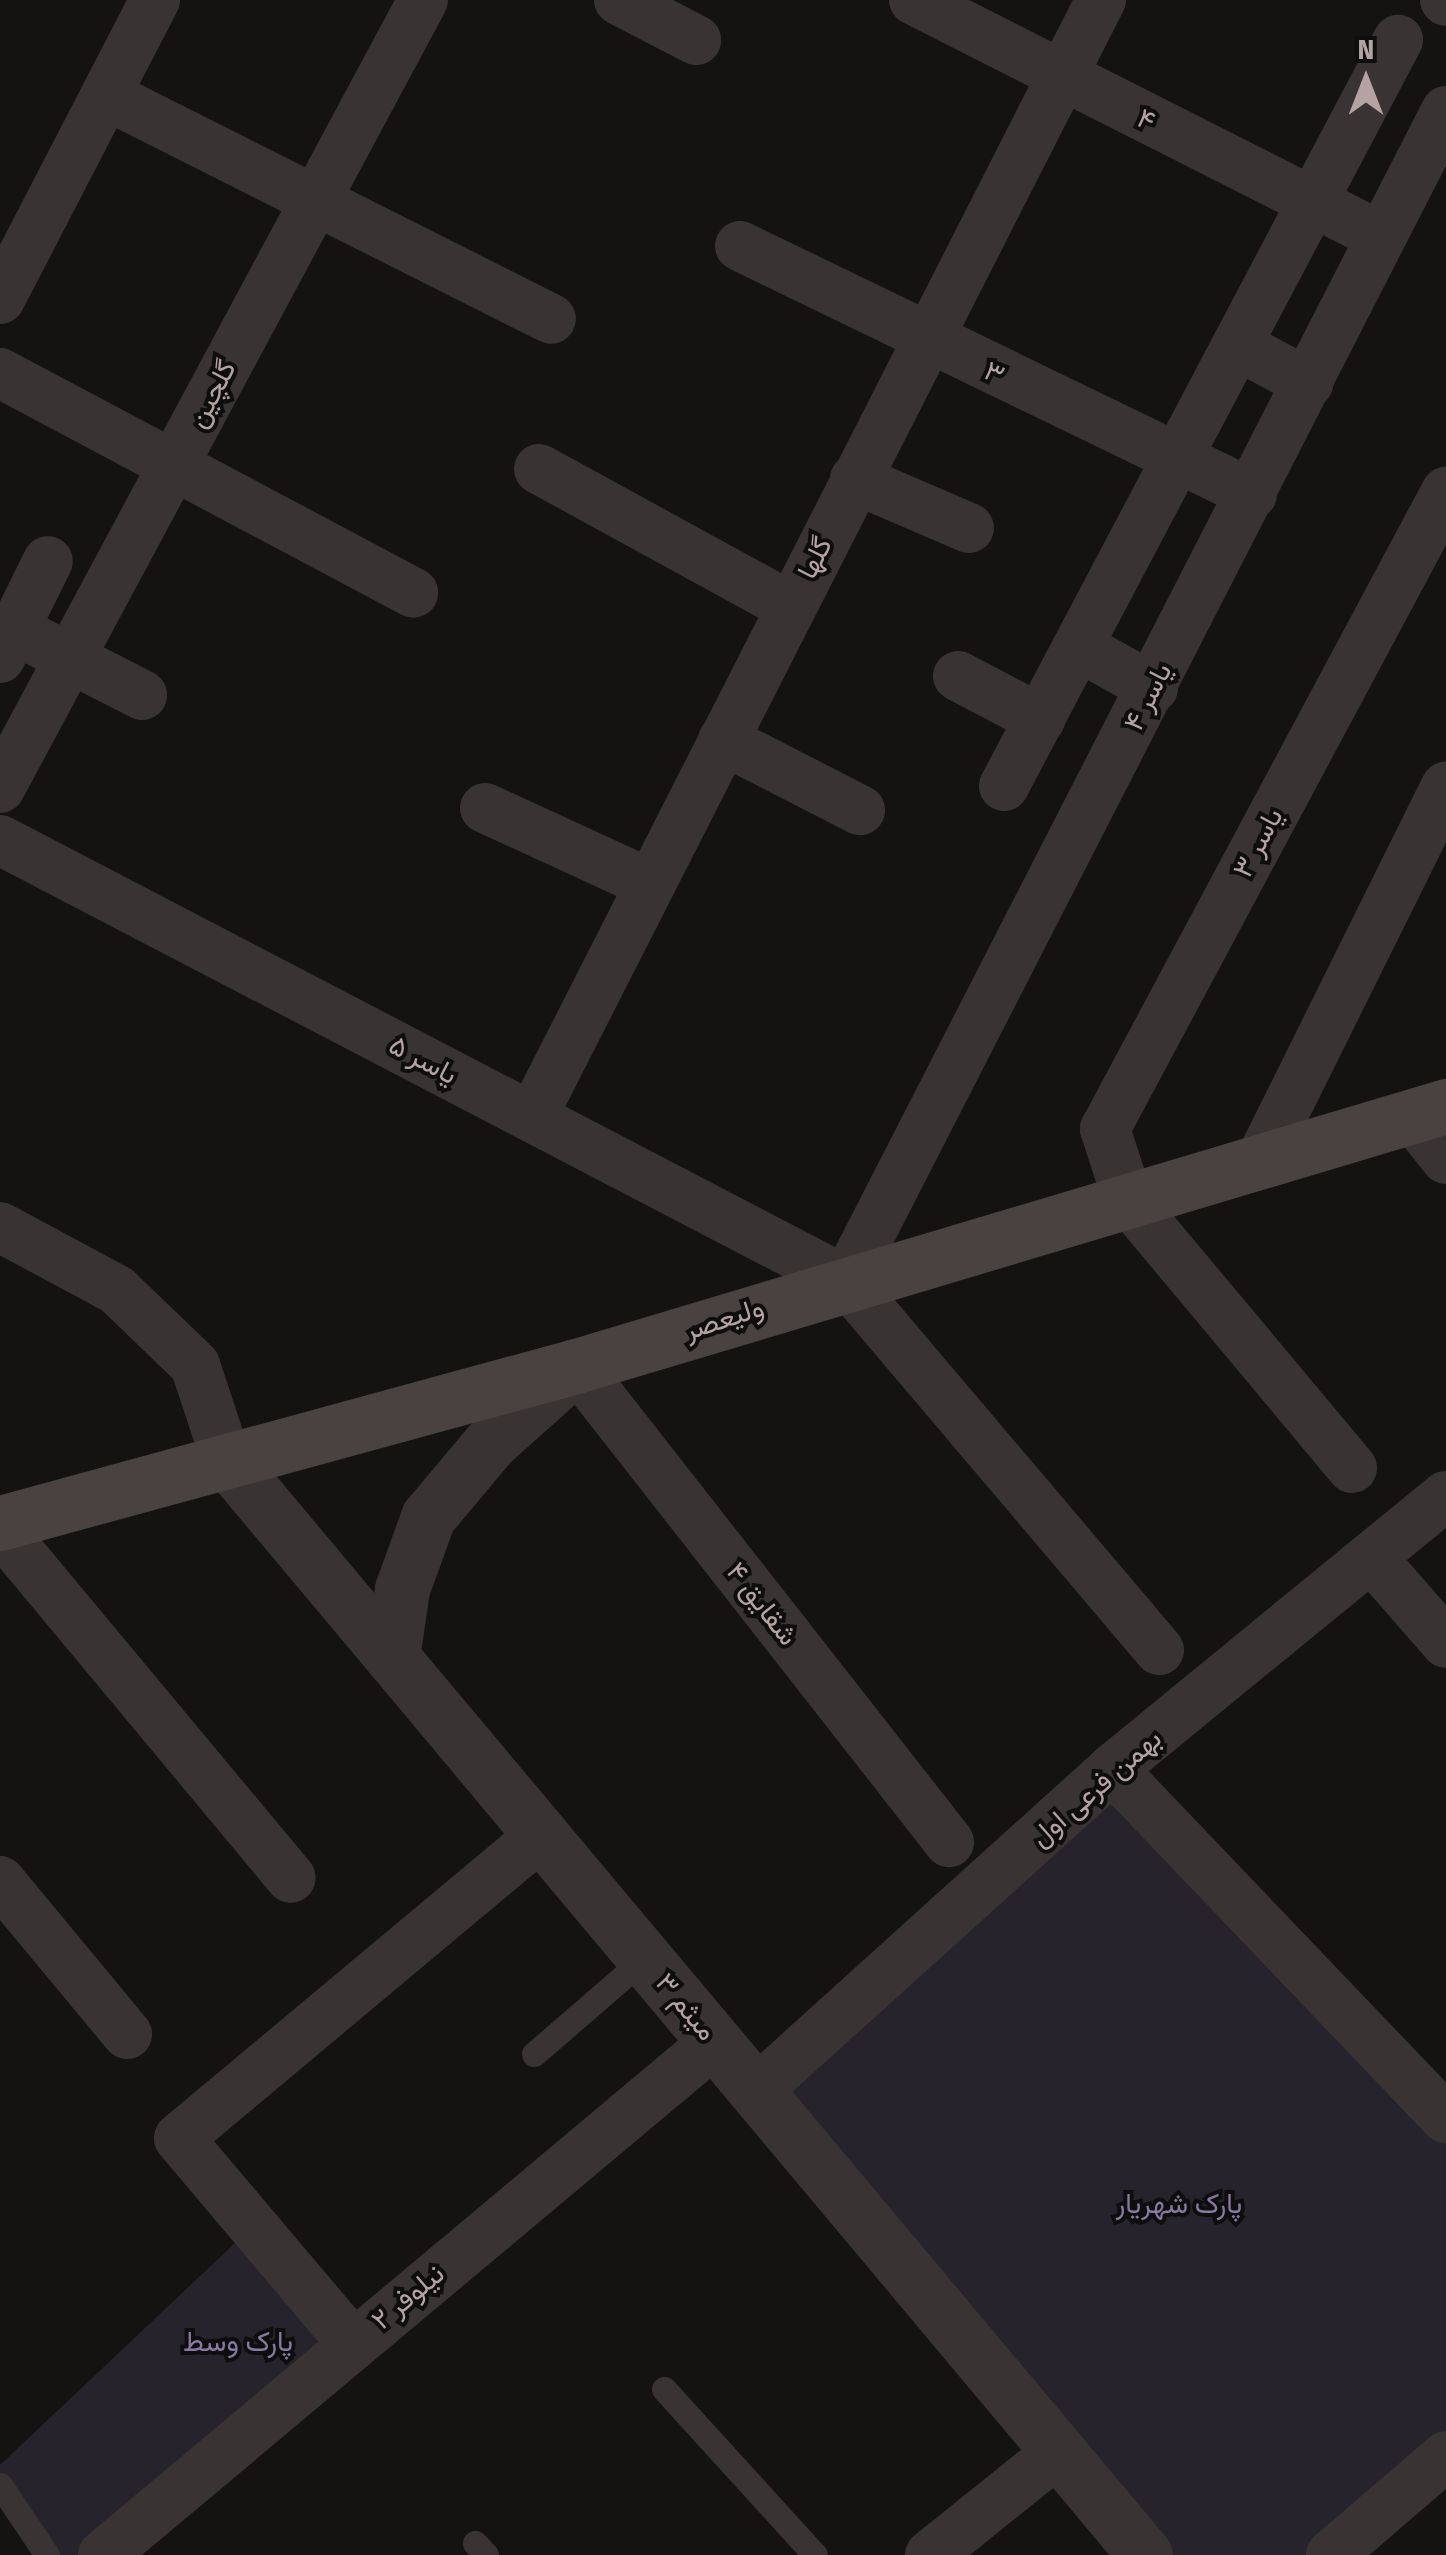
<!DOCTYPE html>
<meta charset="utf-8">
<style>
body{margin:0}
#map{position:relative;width:1446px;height:2555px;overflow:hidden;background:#141312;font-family:"Fira Sans Condensed",Vazirmatn,sans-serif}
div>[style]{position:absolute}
.green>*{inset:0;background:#26232c}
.service>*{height:25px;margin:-12.5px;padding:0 12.5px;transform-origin:12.5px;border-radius:12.5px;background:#393433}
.minor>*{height:50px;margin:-25px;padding:0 25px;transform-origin:25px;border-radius:25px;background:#393433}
.tertiary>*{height:55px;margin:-27.5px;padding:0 27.5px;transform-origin:27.5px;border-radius:27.5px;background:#393433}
.secondary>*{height:55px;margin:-27.5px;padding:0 27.5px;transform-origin:27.5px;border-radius:27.5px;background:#494241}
span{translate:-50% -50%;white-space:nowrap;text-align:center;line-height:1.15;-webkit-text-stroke:8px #0f0e0e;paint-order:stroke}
.street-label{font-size:28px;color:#b5a3a4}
.park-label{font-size:28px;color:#8779a1}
.north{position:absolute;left:1316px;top:30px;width:100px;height:100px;-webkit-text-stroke:8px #0f0e0e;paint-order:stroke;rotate:0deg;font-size:28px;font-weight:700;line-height:40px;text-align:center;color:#b5a3a4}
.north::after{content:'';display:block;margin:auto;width:35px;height:45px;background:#b5a3a4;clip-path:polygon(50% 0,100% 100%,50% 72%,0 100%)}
</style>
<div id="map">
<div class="green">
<i style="clip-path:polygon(1112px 1769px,1446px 2118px,1446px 2456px,1331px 2555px,1145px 2555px,756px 2091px)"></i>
<i style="clip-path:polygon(253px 2226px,352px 2343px,103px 2555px,47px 2555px,0 2485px,0 2465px)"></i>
</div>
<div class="service">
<i style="left:534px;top:2054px;width:147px;rotate:-40.9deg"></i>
<i style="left:664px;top:2389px;width:224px;rotate:47.7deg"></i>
<i style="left:0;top:2485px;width:84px;rotate:56.1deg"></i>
<i style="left:475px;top:2543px;width:16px;rotate:47deg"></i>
</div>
<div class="minor">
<i style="left:619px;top:0;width:87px;rotate:27.5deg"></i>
<i style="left:914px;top:0;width:522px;rotate:26.86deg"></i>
<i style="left:1445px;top:0;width:1px;rotate:45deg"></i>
<i style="left:106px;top:95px;width:498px;rotate:26.7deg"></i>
<i style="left:740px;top:246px;width:569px;rotate:25.84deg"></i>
<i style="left:0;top:299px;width:337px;rotate:-62.6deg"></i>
<i style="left:1237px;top:345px;width:81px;rotate:28.2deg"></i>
<i style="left:0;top:373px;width:468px;rotate:28deg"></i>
<i style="left:539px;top:469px;width:287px;rotate:28.7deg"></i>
<i style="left:855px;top:479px;width:124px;rotate:23.3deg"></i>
<i style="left:13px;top:629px;width:145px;rotate:27.1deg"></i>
<i style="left:1078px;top:646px;width:86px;rotate:29.2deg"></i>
<i style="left:0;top:658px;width:108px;rotate:-63.7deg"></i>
<i style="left:958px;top:676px;width:93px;rotate:27.7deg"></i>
<i style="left:723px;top:740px;width:154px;rotate:27.1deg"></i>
<i style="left:1004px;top:786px;width:844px;rotate:-62.16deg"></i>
<i style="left:0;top:788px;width:894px;rotate:-61.77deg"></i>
<i style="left:485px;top:808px;width:182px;rotate:24.7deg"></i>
<i style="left:0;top:840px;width:954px;rotate:27.53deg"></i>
<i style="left:846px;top:1281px;width:484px;rotate:49.7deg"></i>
<i style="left:1411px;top:1115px;width:56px;rotate:51.5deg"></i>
<i style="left:532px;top:1117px;width:1254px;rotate:-63.01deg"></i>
<i style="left:1260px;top:1161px;width:418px;rotate:-63.6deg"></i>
<i style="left:0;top:1227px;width:133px;rotate:28.3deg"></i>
<i style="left:117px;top:1290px;width:108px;rotate:43.9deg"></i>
<i style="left:195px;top:1365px;width:99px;rotate:71.7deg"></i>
<i style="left:846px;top:1281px;width:1315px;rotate:-62.85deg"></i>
<i style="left:576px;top:1366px;width:605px;rotate:51.92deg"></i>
<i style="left:1352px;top:1468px;width:349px;rotate:-129.9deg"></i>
<i style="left:1128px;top:1200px;width:75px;rotate:-107.9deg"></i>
<i style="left:1105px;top:1129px;width:723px;rotate:-61.84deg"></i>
<i style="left:0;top:1529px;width:454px;rotate:50.2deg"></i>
<i style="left:1371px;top:1557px;width:114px;rotate:48.9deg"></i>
<i style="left:1112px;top:1769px;width:483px;rotate:46.3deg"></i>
<i style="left:0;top:1881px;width:199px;rotate:50.3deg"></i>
<i style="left:756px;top:2091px;width:480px;rotate:-42.1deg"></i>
<i style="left:1112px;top:1769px;width:431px;rotate:-39.3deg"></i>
<i style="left:352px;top:2343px;width:268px;rotate:-130.2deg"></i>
<i style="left:179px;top:2138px;width:472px;rotate:-39.9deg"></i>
<i style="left:103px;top:2555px;width:799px;rotate:-39.97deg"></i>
<i style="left:930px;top:2555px;width:164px;rotate:-38.8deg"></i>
<i style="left:1331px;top:2555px;width:152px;rotate:-40.7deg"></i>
</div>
<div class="tertiary">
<i style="left:226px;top:1459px;width:1430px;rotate:50.02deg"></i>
<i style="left:392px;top:1657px;width:69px;rotate:-81.6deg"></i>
<i style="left:402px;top:1589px;width:77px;rotate:-70.1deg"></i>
<i style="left:428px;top:1517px;width:97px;rotate:-50deg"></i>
<i style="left:490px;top:1443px;width:115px;rotate:-41.8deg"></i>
</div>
<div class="secondary">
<i style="left:0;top:1523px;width:597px;rotate:-15.25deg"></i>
<i style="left:576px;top:1366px;width:908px;rotate:-16.64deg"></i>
</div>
<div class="street-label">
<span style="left:1146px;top:120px;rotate:27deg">۴</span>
<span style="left:994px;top:373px;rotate:26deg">۳</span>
<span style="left:212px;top:394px;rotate:-62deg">گلچین</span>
<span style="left:815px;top:558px;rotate:-63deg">گلها</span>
<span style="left:1148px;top:697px;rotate:-63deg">یاسر ۴</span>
<span style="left:1258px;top:843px;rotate:-62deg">یاسر ۳</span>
<span style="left:423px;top:1060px;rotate:28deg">یاسر ۵</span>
<span style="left:724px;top:1319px;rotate:-18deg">ولیعصر</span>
<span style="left:762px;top:1604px;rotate:52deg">شقایق ۴</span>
<span style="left:1096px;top:1788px;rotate:-41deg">بهمن فرعی اول</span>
<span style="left:686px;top:2007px;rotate:50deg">میثم ۳</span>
<span style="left:408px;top:2297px;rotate:-40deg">نیلوفر ۲</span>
</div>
<div class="park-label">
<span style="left:1179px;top:2204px">پارک شهریار</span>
<span style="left:238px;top:2342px">پارک وسط</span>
</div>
<div class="north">N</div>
</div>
